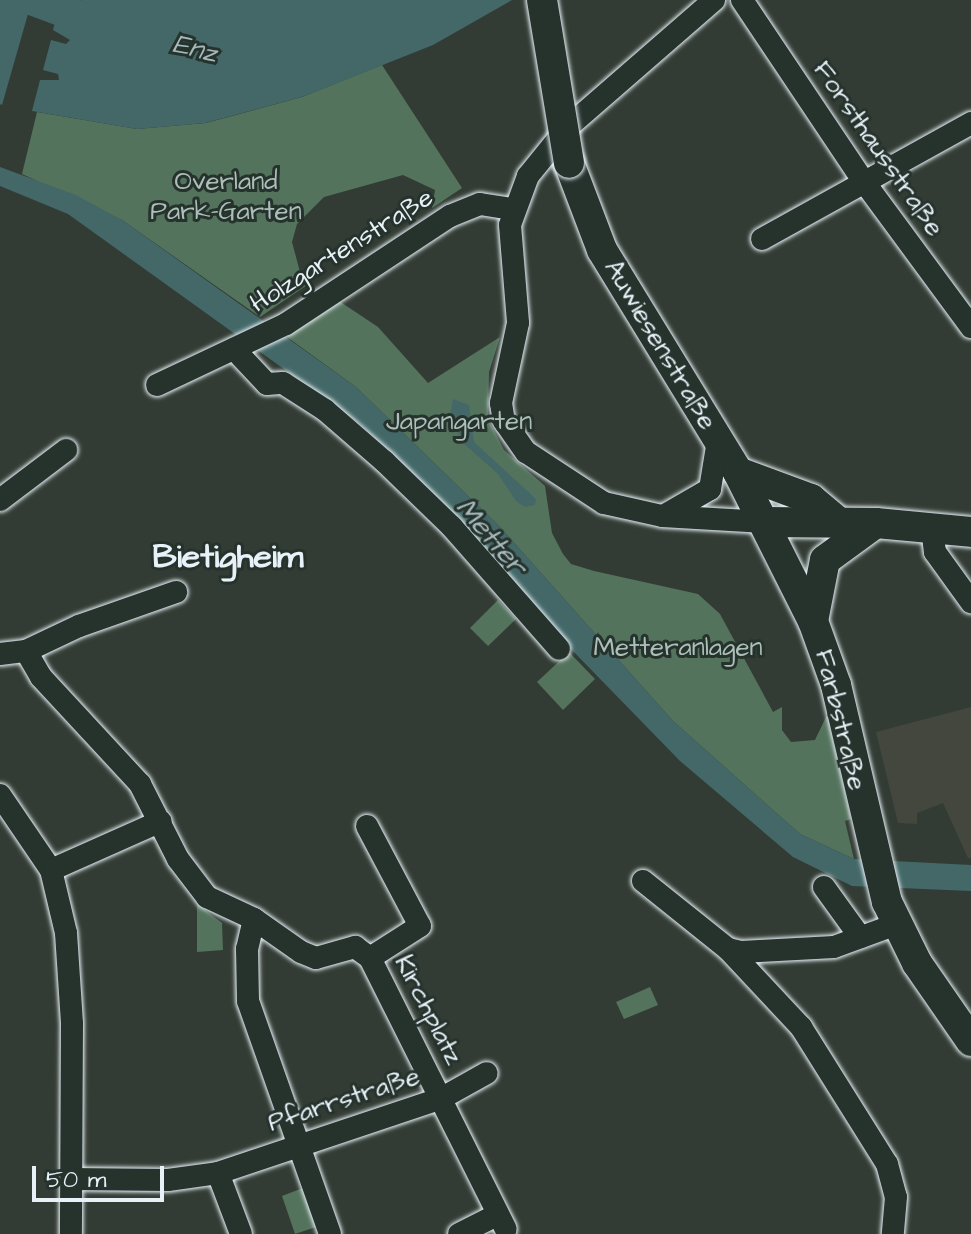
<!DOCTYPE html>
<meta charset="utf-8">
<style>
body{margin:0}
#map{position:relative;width:971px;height:1234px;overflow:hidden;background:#333c34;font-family:"Architects Daughter",sans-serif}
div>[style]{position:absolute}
.built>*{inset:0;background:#43473d}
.green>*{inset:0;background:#54735d}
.water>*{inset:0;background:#436867}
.river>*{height:32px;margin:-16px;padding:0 16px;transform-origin:16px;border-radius:16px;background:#436867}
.roads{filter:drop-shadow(0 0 2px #e8f1f8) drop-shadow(0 0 2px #e8f1f8)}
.street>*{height:22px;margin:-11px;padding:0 11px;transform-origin:11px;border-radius:11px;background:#26332d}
.secondary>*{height:30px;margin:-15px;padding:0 15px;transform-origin:15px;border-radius:15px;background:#26332d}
.bridges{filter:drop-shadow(0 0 2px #e8f1f8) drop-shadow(0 0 2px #e8f1f8)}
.secondary-bridge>*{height:30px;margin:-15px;padding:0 15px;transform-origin:15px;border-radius:15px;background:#26332d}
span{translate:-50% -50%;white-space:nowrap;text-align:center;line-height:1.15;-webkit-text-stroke:6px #26332d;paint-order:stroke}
.street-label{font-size:26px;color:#e8f1f8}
.park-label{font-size:26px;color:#adbfba}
.water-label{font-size:28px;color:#a6babe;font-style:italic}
.district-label{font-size:34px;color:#e8f1f8;font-weight:700}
.scale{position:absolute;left:32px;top:1166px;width:132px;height:36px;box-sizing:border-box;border:4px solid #e8f1f8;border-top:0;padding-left:10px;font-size:24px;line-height:28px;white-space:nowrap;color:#e8f1f8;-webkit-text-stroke:6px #26332d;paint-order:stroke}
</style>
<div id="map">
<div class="built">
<i style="clip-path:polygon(971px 707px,971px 858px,968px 858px,943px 803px,917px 813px,917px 824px,898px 823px,876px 732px)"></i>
</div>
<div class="green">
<i style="clip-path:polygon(382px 65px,462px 188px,432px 208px,435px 190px,403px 175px,324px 197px,297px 224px,292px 242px,300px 272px,310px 283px,260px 317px,122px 220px,22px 174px,37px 112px,137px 129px,206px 123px,302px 97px)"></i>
<i style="clip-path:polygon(333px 297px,378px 327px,428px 383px,500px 337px,489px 372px,488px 419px,504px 450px,545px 486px,552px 533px,563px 554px,571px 564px,594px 571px,698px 594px,720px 614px,773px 712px,782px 707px,782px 730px,791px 742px,815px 740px,827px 715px,851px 819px,845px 821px,854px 859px,800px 834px,673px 721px,499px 526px,356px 387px,287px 337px)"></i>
<i style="clip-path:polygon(498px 600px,516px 619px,488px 646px,470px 628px)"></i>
<i style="clip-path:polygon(569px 652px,595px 679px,563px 710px,537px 682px)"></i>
<i style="clip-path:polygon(197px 904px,222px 923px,223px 950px,197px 952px)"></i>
<i style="clip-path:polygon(650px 987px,658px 1005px,624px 1019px,616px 1002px)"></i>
<i style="clip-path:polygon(308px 1186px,322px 1225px,295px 1234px,282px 1196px)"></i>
</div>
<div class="water">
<i style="clip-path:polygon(0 0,32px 0,2px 105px,0 104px)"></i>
<i style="clip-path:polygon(61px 0,77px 5px,81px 0,512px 0,433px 45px,302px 97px,205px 123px,137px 129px,32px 111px,40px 80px,59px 80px,58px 74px,43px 70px,51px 40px,66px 44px,70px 40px,53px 30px)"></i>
<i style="clip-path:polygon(0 167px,76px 195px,122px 220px,356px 387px,499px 526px,673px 721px,800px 834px,854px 859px,971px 865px,971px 891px,852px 886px,793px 857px,680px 761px,569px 647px,428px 488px,359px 423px,68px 214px,0 186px)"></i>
<i style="clip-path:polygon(453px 399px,469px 405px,474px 442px,536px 499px,535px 505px,525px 507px,516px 501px,498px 474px,462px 442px,450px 415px)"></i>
</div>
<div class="river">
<i style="left:34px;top:0;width:72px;rotate:20.5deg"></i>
</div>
<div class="roads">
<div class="street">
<i style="left:714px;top:0;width:195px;rotate:139deg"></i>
<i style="left:567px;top:128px;width:62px;rotate:129.1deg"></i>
<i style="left:528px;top:176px;width:52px;rotate:110.2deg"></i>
<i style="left:510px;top:225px;width:98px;rotate:85.3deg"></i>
<i style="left:518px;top:323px;width:82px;rotate:102deg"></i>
<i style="left:501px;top:403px;width:18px;rotate:81deg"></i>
<i style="left:504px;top:421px;width:38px;rotate:55deg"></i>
<i style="left:526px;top:452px;width:93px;rotate:33.2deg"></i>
<i style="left:604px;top:503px;width:59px;rotate:12.6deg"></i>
<i style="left:662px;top:516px;width:103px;rotate:3.3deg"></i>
<i style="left:742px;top:0;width:216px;rotate:56.2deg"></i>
<i style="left:862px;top:179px;width:184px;rotate:53.6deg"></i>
<i style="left:762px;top:239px;width:239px;rotate:-29deg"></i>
<i style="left:234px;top:349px;width:48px;rotate:46.7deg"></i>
<i style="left:267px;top:384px;width:16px;rotate:-4deg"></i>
<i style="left:283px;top:383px;width:50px;rotate:32.7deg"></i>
<i style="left:325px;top:410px;width:79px;rotate:40.9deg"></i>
<i style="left:385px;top:462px;width:93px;rotate:44.1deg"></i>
<i style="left:452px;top:527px;width:162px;rotate:48.7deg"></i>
<i style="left:157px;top:385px;width:143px;rotate:-25.3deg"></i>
<i style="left:286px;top:324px;width:196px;rotate:-33.4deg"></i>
<i style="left:450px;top:216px;width:32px;rotate:-22deg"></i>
<i style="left:480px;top:204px;width:33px;rotate:9deg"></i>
<i style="left:0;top:500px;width:83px;rotate:-37.1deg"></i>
<i style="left:665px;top:515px;width:52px;rotate:-30deg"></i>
<i style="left:710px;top:489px;width:50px;rotate:-80.7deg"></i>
<i style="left:932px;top:528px;width:24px;rotate:83deg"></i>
<i style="left:935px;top:552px;width:62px;rotate:54.2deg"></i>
<i style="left:26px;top:651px;width:30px;rotate:60deg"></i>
<i style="left:41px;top:677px;width:146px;rotate:47.2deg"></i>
<i style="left:140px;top:784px;width:84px;rotate:63.1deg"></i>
<i style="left:178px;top:859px;width:48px;rotate:52.7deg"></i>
<i style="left:207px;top:897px;width:52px;rotate:25.1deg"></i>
<i style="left:254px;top:919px;width:57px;rotate:35.1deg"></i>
<i style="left:301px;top:952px;width:16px;rotate:22deg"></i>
<i style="left:316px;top:958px;width:41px;rotate:-15.8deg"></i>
<i style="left:355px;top:947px;width:19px;rotate:36deg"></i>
<i style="left:370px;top:958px;width:303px;rotate:63.4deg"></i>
<i style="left:0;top:654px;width:26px;rotate:-7deg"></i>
<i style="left:26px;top:651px;width:59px;rotate:-25.3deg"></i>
<i style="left:79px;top:626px;width:103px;rotate:-19.3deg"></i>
<i style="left:0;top:795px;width:91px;rotate:55.8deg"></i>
<i style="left:51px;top:870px;width:65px;rotate:76.6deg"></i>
<i style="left:66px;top:933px;width:91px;rotate:86.2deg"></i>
<i style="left:72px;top:1024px;width:210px;rotate:90.3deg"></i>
<i style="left:367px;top:826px;width:113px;rotate:62.1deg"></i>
<i style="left:420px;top:926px;width:59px;rotate:147.4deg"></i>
<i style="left:51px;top:870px;width:120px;rotate:-24deg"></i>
<i style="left:643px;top:881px;width:109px;rotate:38.7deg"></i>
<i style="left:728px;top:949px;width:13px;rotate:13deg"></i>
<i style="left:741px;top:952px;width:93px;rotate:-3.1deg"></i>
<i style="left:834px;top:947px;width:67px;rotate:-20.1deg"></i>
<i style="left:824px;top:887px;width:62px;rotate:54.2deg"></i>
<i style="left:254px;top:919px;width:31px;rotate:103deg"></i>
<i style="left:247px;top:949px;width:52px;rotate:88.9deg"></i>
<i style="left:248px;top:1001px;width:247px;rotate:70.6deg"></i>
<i style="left:728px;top:949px;width:107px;rotate:46.9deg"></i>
<i style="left:801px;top:1027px;width:162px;rotate:57.9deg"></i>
<i style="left:887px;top:1164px;width:34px;rotate:75deg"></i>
<i style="left:896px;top:1197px;width:37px;rotate:95deg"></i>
<i style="left:218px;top:1173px;width:65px;rotate:69.3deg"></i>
<i style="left:72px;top:1179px;width:96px;rotate:0.6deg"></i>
<i style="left:168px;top:1180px;width:50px;rotate:-8deg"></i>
<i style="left:218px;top:1173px;width:236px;rotate:-18.5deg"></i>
<i style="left:442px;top:1098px;width:51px;rotate:-29.1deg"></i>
<i style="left:459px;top:1234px;width:42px;rotate:-26.6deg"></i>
</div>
<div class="secondary">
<i style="left:569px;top:163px;width:93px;rotate:69.2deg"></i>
<i style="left:602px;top:250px;width:260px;rotate:58.5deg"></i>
<i style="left:738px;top:472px;width:167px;rotate:63.3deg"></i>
<i style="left:813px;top:621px;width:68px;rotate:70.2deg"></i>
<i style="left:836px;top:685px;width:223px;rotate:76.8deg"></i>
<i style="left:887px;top:902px;width:68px;rotate:63.8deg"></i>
<i style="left:917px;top:963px;width:95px;rotate:55.3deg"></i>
<i style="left:738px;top:472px;width:78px;rotate:20.3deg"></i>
<i style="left:811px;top:499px;width:34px;rotate:40deg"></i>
<i style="left:765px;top:522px;width:111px;rotate:0.5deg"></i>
<i style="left:876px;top:523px;width:95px;rotate:5.4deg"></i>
<i style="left:813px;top:621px;width:62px;rotate:-78.9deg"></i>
<i style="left:825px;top:560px;width:63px;rotate:-36deg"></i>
</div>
</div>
<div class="bridges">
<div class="secondary-bridge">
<i style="left:542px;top:0;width:165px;rotate:80.6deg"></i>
</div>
</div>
<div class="street-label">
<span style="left:878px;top:149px;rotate:55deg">Forsthausstraße</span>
<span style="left:342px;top:251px;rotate:-32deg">Holzgartenstraße</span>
<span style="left:660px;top:345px;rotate:59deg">Auwiesenstraße</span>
<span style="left:840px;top:720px;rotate:76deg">Farbstraße</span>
<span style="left:428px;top:1010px;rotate:63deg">Kirchplatz</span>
<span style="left:344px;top:1100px;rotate:-18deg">Pfarrstraße</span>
</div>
<div class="park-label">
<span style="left:226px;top:197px">Overland<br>Park-Garten</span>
<span style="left:459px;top:422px">Japangarten</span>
<span style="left:678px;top:648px">Metteranlagen</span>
</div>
<div class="water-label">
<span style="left:195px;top:49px;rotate:14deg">Enz</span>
<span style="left:491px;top:537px;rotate:49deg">Metter</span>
</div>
<div class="district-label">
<span style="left:228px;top:558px">Bietigheim</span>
</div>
<div class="scale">50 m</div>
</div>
